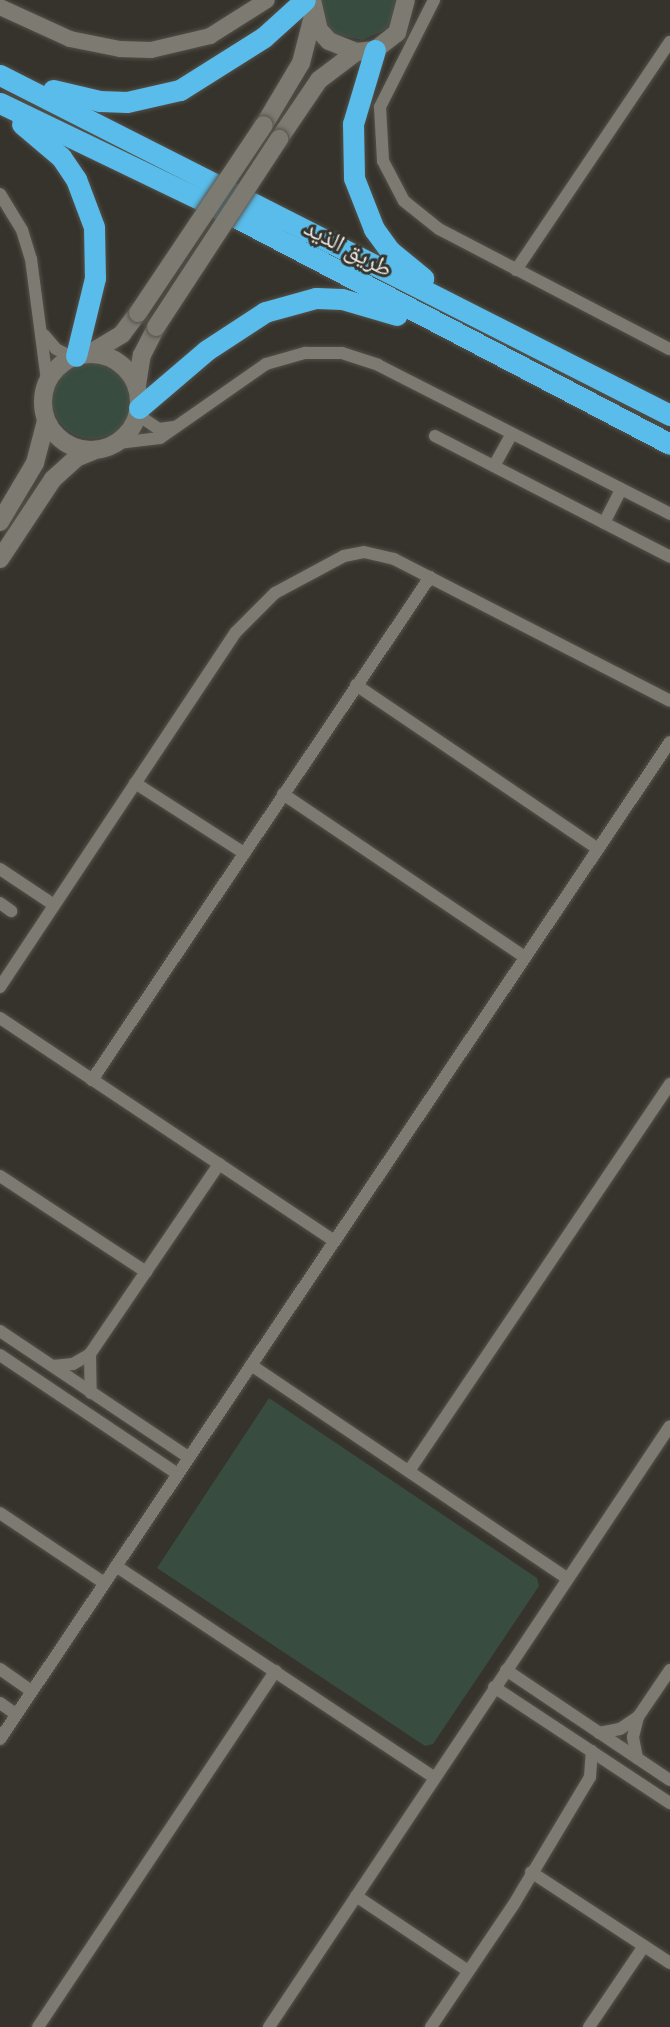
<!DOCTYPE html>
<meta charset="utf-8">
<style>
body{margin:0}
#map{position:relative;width:670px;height:2027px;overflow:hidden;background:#35332b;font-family:Barlow,"Noto Naskh Arabic",sans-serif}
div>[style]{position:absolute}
.green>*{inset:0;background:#394c40}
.round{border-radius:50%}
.roads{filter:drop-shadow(0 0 2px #53514a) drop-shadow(0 0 2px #53514a)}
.minor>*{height:12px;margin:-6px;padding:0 6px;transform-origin:6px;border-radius:6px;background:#7d7a71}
.tertiary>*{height:16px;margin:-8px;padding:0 8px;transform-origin:8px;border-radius:8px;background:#7d7a71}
.secondary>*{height:18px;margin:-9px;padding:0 9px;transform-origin:9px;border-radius:9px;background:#7d7a71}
.secondary>.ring{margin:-9px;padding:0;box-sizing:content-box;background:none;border:18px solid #7d7a71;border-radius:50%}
.motorway>*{height:21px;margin:-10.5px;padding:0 10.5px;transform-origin:10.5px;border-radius:10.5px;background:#59bcea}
.bridges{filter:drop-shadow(0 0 2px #53514a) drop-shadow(0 0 2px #53514a)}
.secondary-bridge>*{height:18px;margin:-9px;padding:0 9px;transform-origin:9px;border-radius:9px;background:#7d7a71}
span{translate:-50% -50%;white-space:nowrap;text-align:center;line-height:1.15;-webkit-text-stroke:6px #35332b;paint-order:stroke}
.street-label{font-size:24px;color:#ecebe6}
</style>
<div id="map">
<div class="green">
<i style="clip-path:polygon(318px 0,398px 0,387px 29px,363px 40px,337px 35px,327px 26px)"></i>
<i class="round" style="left:52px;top:359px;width:80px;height:80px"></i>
<i style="clip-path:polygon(269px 1398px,537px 1578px,539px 1586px,433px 1744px,425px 1746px,157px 1568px)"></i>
</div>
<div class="roads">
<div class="minor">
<i style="left:434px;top:0;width:120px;rotate:116.8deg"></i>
<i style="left:380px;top:107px;width:54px;rotate:86.8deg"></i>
<i style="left:383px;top:161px;width:45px;rotate:62.3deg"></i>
<i style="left:404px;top:201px;width:45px;rotate:38.7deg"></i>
<i style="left:439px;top:229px;width:260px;rotate:27.5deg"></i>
<i style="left:0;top:194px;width:42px;rotate:58.6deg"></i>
<i style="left:22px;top:230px;width:30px;rotate:73deg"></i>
<i style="left:31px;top:259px;width:123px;rotate:82.5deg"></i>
<i style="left:516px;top:270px;width:275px;rotate:-56deg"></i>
<i style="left:44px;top:335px;width:18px;rotate:49deg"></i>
<i style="left:56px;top:349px;width:18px;rotate:27deg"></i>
<i style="left:138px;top:415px;width:25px;rotate:34deg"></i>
<i style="left:159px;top:429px;width:15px;rotate:-8deg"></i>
<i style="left:435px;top:436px;width:264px;rotate:27.2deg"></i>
<i style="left:118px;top:443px;width:42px;rotate:-6.8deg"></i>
<i style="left:160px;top:438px;width:129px;rotate:-34.9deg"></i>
<i style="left:266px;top:364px;width:41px;rotate:-15.8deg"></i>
<i style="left:305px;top:353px;width:37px"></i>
<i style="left:342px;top:353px;width:38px;rotate:18deg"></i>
<i style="left:378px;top:365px;width:328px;rotate:27deg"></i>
<i style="left:494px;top:466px;width:37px;rotate:-61deg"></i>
<i style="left:604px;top:523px;width:38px;rotate:-63deg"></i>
<i style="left:356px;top:685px;width:292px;rotate:34.1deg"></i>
<i style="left:135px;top:783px;width:130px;rotate:32.7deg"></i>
<i style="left:283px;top:794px;width:292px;rotate:34deg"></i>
<i style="left:0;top:869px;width:65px;rotate:33.7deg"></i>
<i style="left:0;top:903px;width:14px;rotate:36deg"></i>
<i style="left:0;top:987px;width:426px;rotate:-56.4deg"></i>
<i style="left:236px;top:632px;width:55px;rotate:-45deg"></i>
<i style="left:275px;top:593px;width:78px;rotate:-28.2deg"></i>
<i style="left:344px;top:556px;width:20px;rotate:-11deg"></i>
<i style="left:364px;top:552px;width:31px;rotate:13deg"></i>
<i style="left:394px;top:559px;width:310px;rotate:27.2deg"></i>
<i style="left:0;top:1018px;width:402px;rotate:33.7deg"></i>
<i style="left:92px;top:1080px;width:606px;rotate:-56.1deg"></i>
<i style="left:0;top:1176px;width:175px;rotate:33.3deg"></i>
<i style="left:0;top:1331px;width:225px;rotate:33.8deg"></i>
<i style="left:90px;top:1354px;width:39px;rotate:89deg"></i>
<i style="left:0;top:1355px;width:212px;rotate:33.8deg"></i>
<i style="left:251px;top:1365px;width:381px;rotate:34deg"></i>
<i style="left:53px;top:1366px;width:20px;rotate:-6deg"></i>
<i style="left:73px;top:1364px;width:20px;rotate:-30deg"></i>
<i style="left:90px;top:1354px;width:230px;rotate:-55.8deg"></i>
<i style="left:409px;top:1471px;width:467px;rotate:-56deg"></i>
<i style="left:0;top:1513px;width:125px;rotate:33.9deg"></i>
<i style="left:116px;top:1566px;width:382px;rotate:33.6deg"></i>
<i style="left:0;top:1669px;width:39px;rotate:35deg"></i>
<i style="left:506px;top:1670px;width:197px;rotate:33.9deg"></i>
<i style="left:494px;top:1687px;width:211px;rotate:33.4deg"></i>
<i style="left:0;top:1703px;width:19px;rotate:35deg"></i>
<i style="left:599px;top:1733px;width:21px;rotate:-11deg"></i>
<i style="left:620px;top:1729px;width:22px;rotate:-34deg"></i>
<i style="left:0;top:1739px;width:1201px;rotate:-56.1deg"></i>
<i style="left:637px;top:1758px;width:21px;rotate:-101deg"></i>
<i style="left:633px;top:1737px;width:21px;rotate:-76deg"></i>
<i style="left:638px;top:1717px;width:57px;rotate:-55.8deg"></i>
<i style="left:531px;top:1872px;width:166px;rotate:33.2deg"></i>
<i style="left:356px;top:1896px;width:135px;rotate:33.8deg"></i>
<i style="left:38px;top:2027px;width:428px;rotate:-56.3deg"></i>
<i style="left:269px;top:2027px;width:722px;rotate:-56.29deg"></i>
<i style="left:431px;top:2027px;width:148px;rotate:-56deg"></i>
<i style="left:514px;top:1904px;width:148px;rotate:-59.1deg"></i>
<i style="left:590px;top:1777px;width:26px;rotate:-86deg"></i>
<i style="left:589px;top:2027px;width:98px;rotate:-55.8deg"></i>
</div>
<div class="tertiary">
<i style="left:0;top:7px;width:77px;rotate:24.6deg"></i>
<i style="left:70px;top:39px;width:51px;rotate:11.3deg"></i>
<i style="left:120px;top:49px;width:31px;rotate:2deg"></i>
<i style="left:151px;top:50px;width:61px;rotate:-13.3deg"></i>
<i style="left:210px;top:36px;width:67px;rotate:-32.3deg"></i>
</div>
<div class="secondary">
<i style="left:312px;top:0;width:31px;rotate:77deg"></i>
<i style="left:319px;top:30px;width:15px;rotate:48deg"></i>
<i style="left:329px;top:41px;width:29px;rotate:22deg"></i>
<i style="left:356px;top:52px;width:19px;rotate:-6deg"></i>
<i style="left:375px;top:50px;width:28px;rotate:-38deg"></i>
<i style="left:397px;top:33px;width:34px;rotate:-75deg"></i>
<i style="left:264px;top:125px;width:72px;rotate:-59.2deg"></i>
<i style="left:301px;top:63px;width:49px;rotate:-75.7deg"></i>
<i style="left:279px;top:139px;width:71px;rotate:-55.9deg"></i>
<i style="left:319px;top:80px;width:46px;rotate:-37.1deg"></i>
<i class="ring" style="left:43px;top:354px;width:78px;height:78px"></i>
<i style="left:89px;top:354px;width:39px;rotate:-31deg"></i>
<i style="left:122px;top:334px;width:26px;rotate:-53deg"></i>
<i style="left:137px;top:385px;width:30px;rotate:-81deg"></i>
<i style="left:142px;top:355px;width:31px;rotate:-63deg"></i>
<i style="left:0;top:522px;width:69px;rotate:-59.3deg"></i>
<i style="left:35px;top:463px;width:43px;rotate:-75.3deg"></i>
<i style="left:0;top:559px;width:96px;rotate:-56.5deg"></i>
<i style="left:53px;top:479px;width:31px;rotate:-42deg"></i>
<i style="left:76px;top:458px;width:18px;rotate:-22deg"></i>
</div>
<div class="motorway">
<i style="left:375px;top:50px;width:77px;rotate:106.6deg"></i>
<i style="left:353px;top:124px;width:54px;rotate:88.9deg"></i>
<i style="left:354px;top:178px;width:55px;rotate:68.6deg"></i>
<i style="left:374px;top:229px;width:27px;rotate:54deg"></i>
<i style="left:390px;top:251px;width:43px;rotate:39.3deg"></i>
<i style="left:0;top:75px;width:751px;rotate:26.91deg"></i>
<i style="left:53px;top:90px;width:48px;rotate:13.2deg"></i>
<i style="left:100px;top:101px;width:27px;rotate:2deg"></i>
<i style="left:127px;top:102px;width:54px;rotate:-12.8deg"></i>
<i style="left:180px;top:90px;width:99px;rotate:-32.2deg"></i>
<i style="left:264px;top:37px;width:55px;rotate:-42.1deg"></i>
<i style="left:0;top:103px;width:246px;rotate:25.7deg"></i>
<i style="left:222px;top:210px;width:505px;rotate:27.58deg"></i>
<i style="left:22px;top:124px;width:51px;rotate:40.2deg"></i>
<i style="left:61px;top:157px;width:27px;rotate:56deg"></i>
<i style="left:76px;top:179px;width:51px;rotate:69.4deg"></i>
<i style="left:94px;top:227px;width:51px;rotate:88.9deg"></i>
<i style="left:95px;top:278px;width:80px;rotate:103.7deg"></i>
<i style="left:139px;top:408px;width:89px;rotate:-40.5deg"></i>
<i style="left:207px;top:350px;width:69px;rotate:-33.2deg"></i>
<i style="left:265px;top:312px;width:53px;rotate:-15.4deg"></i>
<i style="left:316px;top:298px;width:26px;rotate:2deg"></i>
<i style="left:342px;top:299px;width:57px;rotate:16.2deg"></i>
</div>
</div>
<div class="bridges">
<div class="secondary-bridge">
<i style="left:138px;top:313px;width:226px;rotate:-56.2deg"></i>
<i style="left:156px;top:327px;width:225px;rotate:-56.8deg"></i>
</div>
</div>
<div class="street-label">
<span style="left:349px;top:247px;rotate:28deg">طريق الذيد</span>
</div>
</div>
